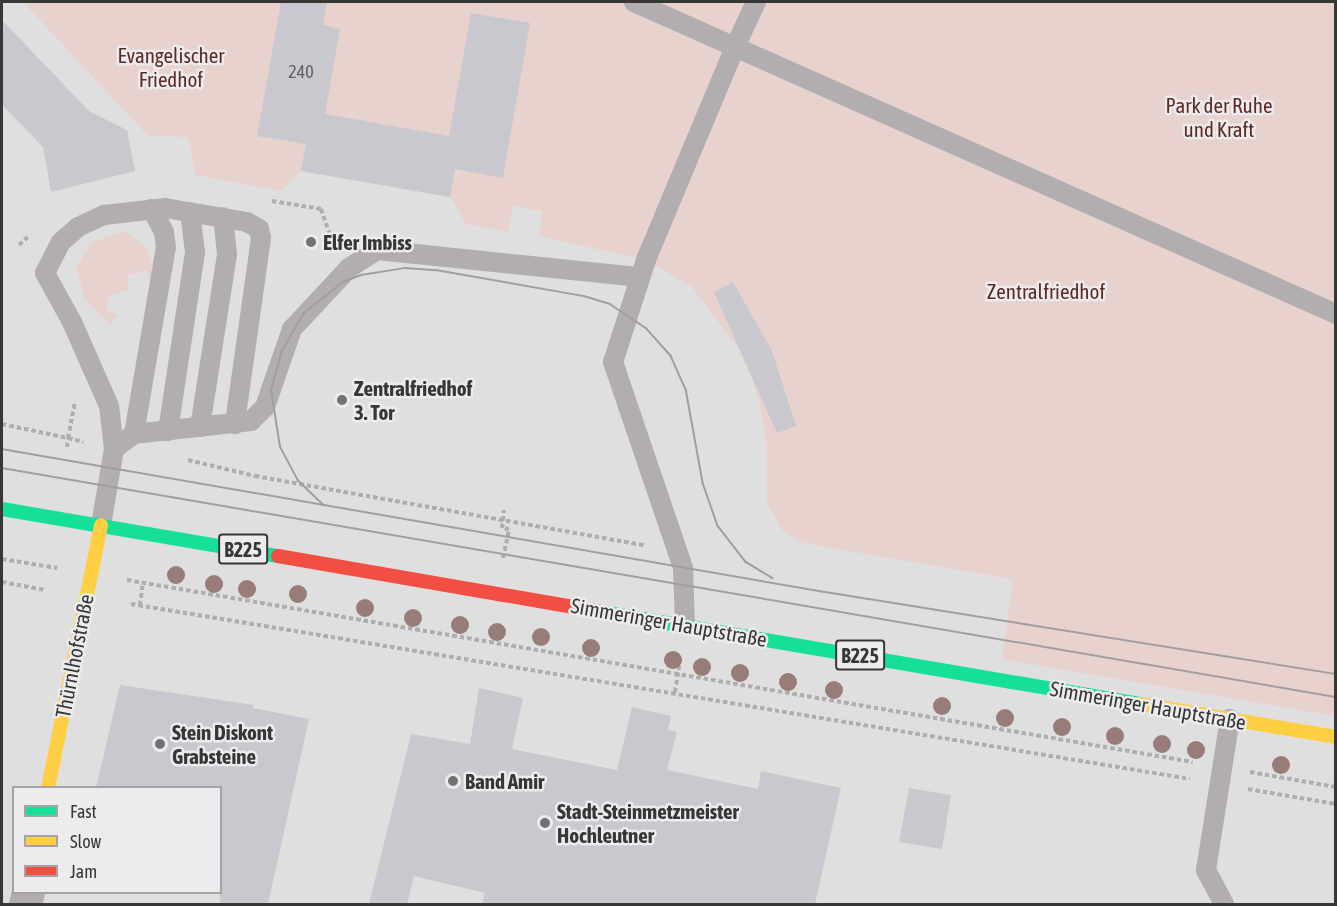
<!DOCTYPE html>
<meta charset="utf-8">
<style>
body{margin:0}
#map{position:relative;width:1337px;height:906px;overflow:hidden;background:#e0dfe0;font-family:"Asap Condensed",sans-serif}
div>[style]{position:absolute}
.green>*{inset:0;background:#e7d2ce}
.building>*{inset:0;background:#cac8cf}
.path>*{height:4px;margin-top:-2px;transform-origin:0;background:repeating-linear-gradient(90deg,#b0adae 0 4.5px,transparent 0 7.5px)}
.lane>*{height:20px;margin:-10px;padding:0 10px;transform-origin:10px;border-radius:10px;background:#b2aeaf}
.street>*{height:33px;margin:-16.5px;padding:0 16.5px;transform-origin:16.5px;border-radius:16.5px;background:#b2aeaf}
.fast>*{height:14px;margin:-7px;padding:0 7px;transform-origin:7px;border-radius:7px;background:#16e098}
.slow>*{height:14px;margin:-7px;padding:0 7px;transform-origin:7px;border-radius:7px;background:#ffcf43}
.jam>*{height:14px;margin:-7px;padding:0 7px;transform-origin:7px;border-radius:7px;background:#f24e42}
.tram>*{height:1.5px;margin:-0.75px;padding:0 0.75px;transform-origin:0.75px;border-radius:0.75px;background:#a29e9f}
.trees>*{width:18px;height:18px;margin:-9px;border-radius:50%;background:#987c77}
.dots>*{width:16px;height:16px;translate:-50% -50%;box-sizing:border-box;border:3px solid #eeebee;border-radius:50%}
span{translate:-50% -50%;white-space:nowrap;text-align:center;line-height:1.15;-webkit-text-stroke:5px #eeebee;paint-order:stroke}
.number-label{font-size:18px;color:#605e61}
.number-label span{-webkit-text-stroke-width:0}
.shield-label span{padding:2px 4px;background:#eeebee;border:2px solid;border-radius:4px;-webkit-text-stroke-width:0}
.shield-label{font-size:20px;color:#383738;font-weight:700}
.park-label{font-size:21px;color:#5d2b21}
.poi-label{font-size:21px;color:#383738;font-weight:700}
.left{translate:0 -50%;text-align:left}
.street-label{font-size:21px;color:#383738}
.frame{position:absolute;inset:0;border:3px solid #383738;pointer-events:none}
.legend{position:absolute;left:12px;top:786px;width:210px;height:108px;box-sizing:border-box;background:#eeebee;border:2px solid #a5a3a5;margin:0;padding:8px 10px;list-style:none;font-size:18px;color:#383738}
.legend li{display:flex;align-items:center;gap:12px;height:30px}
.legend b{width:30px;border:2px solid #a5a3a5}
</style>
<div id="map">
<div class="green">
<i style="clip-path:polygon(23px 2px,1335px 2px,1335px 716px,1002px 659px,1013px 579px,802px 543px,781px 529px,767px 502px,766px 439px,758px 395px,740px 351px,692px 287px,646px 260px,539px 236px,542px 211px,513px 206px,508px 232px,466px 224px,450px 197px,301px 171px,281px 191px,195px 175px,188px 137px,148px 136px)"></i>
<i style="clip-path:polygon(125px 231px,148px 249px,153px 270px,149px 281px,146px 270px,127px 275px,129px 289px,109px 296px,106px 311px,117px 315px,111px 325px,85px 300px,76px 267px,92px 242px)"></i>
</div>
<div class="building">
<i style="clip-path:polygon(281px 2px,327px 2px,323px 25px,340px 29px,325px 114px,449px 136px,471px 13px,530px 23px,503px 178px,455px 169px,450px 197px,301px 171px,306px 144px,257px 136px)"></i>
<i style="clip-path:polygon(2px 20px,89px 111px,127px 130px,135px 171px,51px 192px,43px 147px,2px 105px)"></i>
<i style="clip-path:polygon(733px 282px,772px 351px,796px 426px,777px 433px,714px 292px)"></i>
<i style="clip-path:polygon(120px 685px,254px 705px,253px 708px,309px 719px,268px 904px,220px 904px,220px 788px,96px 788px)"></i>
<i style="clip-path:polygon(479px 688px,523px 698px,512px 749px,617px 770px,632px 707px,671px 716px,668px 730px,677px 732px,667px 770px,758px 789px,761px 771px,841px 788px,815px 904px,482px 904px,485px 893px,414px 876px,407px 904px,369px 904px,411px 734px,470px 744px)"></i>
<i style="clip-path:polygon(909px 788px,951px 795px,942px 849px,899px 842px)"></i>
</div>
<div class="path">
<i style="left:272px;top:201px;width:50px;rotate:9.3deg"></i>
<i style="left:321px;top:209px;width:36px;rotate:71deg"></i>
<i style="left:19px;top:245px;width:13px;rotate:-42deg"></i>
<i style="left:2px;top:424px;width:67px;rotate:12deg"></i>
<i style="left:68px;top:438px;width:36px;rotate:-79deg"></i>
<i style="left:67px;top:447px;width:9px;rotate:-84deg"></i>
<i style="left:68px;top:438px;width:16px;rotate:15deg"></i>
<i style="left:188px;top:460px;width:69px;rotate:13.4deg"></i>
<i style="left:255px;top:476px;width:395px;rotate:10.1deg"></i>
<i style="left:503px;top:558px;width:30px;rotate:-78deg"></i>
<i style="left:509px;top:529px;width:7px;rotate:-172deg"></i>
<i style="left:502px;top:528px;width:18px;rotate:-84deg"></i>
<i style="left:2px;top:559px;width:56px;rotate:9.3deg"></i>
<i style="left:127px;top:580px;width:1081px;rotate:9.69deg"></i>
<i style="left:2px;top:582px;width:44px;rotate:10.5deg"></i>
<i style="left:131px;top:604px;width:1073px;rotate:9.38deg"></i>
<i style="left:140px;top:605px;width:23px;rotate:-83deg"></i>
<i style="left:675px;top:692px;width:30px;rotate:-81deg"></i>
<i style="left:1250px;top:772px;width:87px;rotate:9.9deg"></i>
<i style="left:1248px;top:789px;width:89px;rotate:9.7deg"></i>
</div>
<div class="lane">
<i style="left:634px;top:2px;width:111px;rotate:24deg"></i>
<i style="left:735px;top:47px;width:231px;rotate:112.7deg"></i>
<i style="left:646px;top:260px;width:107px;rotate:107.9deg"></i>
<i style="left:613px;top:362px;width:218px;rotate:71.2deg"></i>
<i style="left:683px;top:568px;width:57px;rotate:88deg"></i>
<i style="left:756px;top:2px;width:50px;rotate:115deg"></i>
<i style="left:735px;top:47px;width:658px;rotate:23.95deg"></i>
<i style="left:200px;top:427px;width:175px;rotate:-81.1deg"></i>
<i style="left:227px;top:254px;width:37px;rotate:-96deg"></i>
<i style="left:168px;top:431px;width:181px;rotate:-81.4deg"></i>
<i style="left:195px;top:252px;width:40px;rotate:-97.1deg"></i>
<i style="left:134px;top:434px;width:190px;rotate:-80.3deg"></i>
<i style="left:166px;top:247px;width:15px;rotate:-98deg"></i>
<i style="left:164px;top:232px;width:26px;rotate:-118deg"></i>
<i style="left:114px;top:449px;width:25px;rotate:-37deg"></i>
<i style="left:134px;top:434px;width:118px;rotate:-6.3deg"></i>
<i style="left:251px;top:421px;width:20px;rotate:-45deg"></i>
<i style="left:265px;top:407px;width:83px;rotate:-70.9deg"></i>
<i style="left:292px;top:329px;width:83px;rotate:-46.9deg"></i>
<i style="left:349px;top:268px;width:33px;rotate:-33deg"></i>
<i style="left:377px;top:250px;width:264px;rotate:5.9deg"></i>
<i style="left:101px;top:525px;width:77px;rotate:-80.3deg"></i>
<i style="left:114px;top:449px;width:43px;rotate:-96.6deg"></i>
<i style="left:109px;top:406px;width:92px;rotate:-113.8deg"></i>
<i style="left:72px;top:322px;width:56px;rotate:-118.9deg"></i>
<i style="left:45px;top:273px;width:35px;rotate:-63deg"></i>
<i style="left:61px;top:242px;width:23px;rotate:-41deg"></i>
<i style="left:78px;top:227px;width:29px;rotate:-25deg"></i>
<i style="left:104px;top:215px;width:61px;rotate:-6.5deg"></i>
<i style="left:165px;top:208px;width:83px;rotate:9.7deg"></i>
<i style="left:247px;top:222px;width:14px;rotate:30deg"></i>
<i style="left:259px;top:229px;width:9px;rotate:77deg"></i>
<i style="left:261px;top:238px;width:188px;rotate:98deg"></i>
<i style="left:1224px;top:904px;width:38px;rotate:-118deg"></i>
<i style="left:1206px;top:870px;width:153px;rotate:-81deg"></i>
</div>
<div class="street">
<i style="left:25px;top:904px;width:12px;rotate:-76deg"></i>
</div>
<div class="fast">
<i style="left:2px;top:509px;width:280px;rotate:9.7deg"></i>
<i style="left:602px;top:612px;width:547px;rotate:9.69deg"></i>
</div>
<div class="slow">
<i style="left:1141px;top:704px;width:198px;rotate:9.6deg"></i>
<i style="left:48px;top:788px;width:268px;rotate:-78.6deg"></i>
</div>
<div class="jam">
<i style="left:278px;top:556px;width:329px;rotate:9.8deg"></i>
</div>
<div class="tram">
<i style="left:2px;top:449px;width:829px;rotate:9.86deg"></i>
<i style="left:819px;top:591px;width:524px;rotate:9.12deg"></i>
<i style="left:2px;top:468px;width:1354px;rotate:9.74deg"></i>
<i style="left:324px;top:506px;width:36px;rotate:-136deg"></i>
<i style="left:298px;top:481px;width:38px;rotate:-118deg"></i>
<i style="left:280px;top:447px;width:58px;rotate:-99deg"></i>
<i style="left:271px;top:390px;width:41px;rotate:-74.2deg"></i>
<i style="left:282px;top:351px;width:44px;rotate:-59.9deg"></i>
<i style="left:304px;top:313px;width:50px;rotate:-38.5deg"></i>
<i style="left:343px;top:282px;width:19px;rotate:-21deg"></i>
<i style="left:361px;top:275px;width:45px;rotate:-9deg"></i>
<i style="left:405px;top:268px;width:31px;rotate:4deg"></i>
<i style="left:436px;top:270px;width:150px;rotate:10deg"></i>
<i style="left:584px;top:296px;width:27px;rotate:17deg"></i>
<i style="left:610px;top:304px;width:43px;rotate:33.7deg"></i>
<i style="left:646px;top:328px;width:38px;rotate:48deg"></i>
<i style="left:671px;top:356px;width:36px;rotate:66deg"></i>
<i style="left:686px;top:389px;width:96px;rotate:79.7deg"></i>
<i style="left:703px;top:483px;width:46px;rotate:70.8deg"></i>
<i style="left:718px;top:526px;width:46px;rotate:52.1deg"></i>
<i style="left:746px;top:562px;width:31px;rotate:31deg"></i>
</div>
<div class="trees">
<i style="left:176px;top:575px"></i>
<i style="left:214px;top:584px"></i>
<i style="left:247px;top:589px"></i>
<i style="left:298px;top:594px"></i>
<i style="left:365px;top:608px"></i>
<i style="left:413px;top:618px"></i>
<i style="left:460px;top:625px"></i>
<i style="left:497px;top:632px"></i>
<i style="left:541px;top:637px"></i>
<i style="left:591px;top:648px"></i>
<i style="left:673px;top:660px"></i>
<i style="left:702px;top:667px"></i>
<i style="left:740px;top:673px"></i>
<i style="left:788px;top:682px"></i>
<i style="left:834px;top:690px"></i>
<i style="left:942px;top:706px"></i>
<i style="left:1005px;top:718px"></i>
<i style="left:1062px;top:727px"></i>
<i style="left:1115px;top:736px"></i>
<i style="left:1162px;top:744px"></i>
<i style="left:1196px;top:750px"></i>
<i style="left:1281px;top:765px"></i>
</div>
<div class="dots">
<i style="left:311px;top:242px;background:#737273"></i>
<i style="left:342px;top:400px;background:#737273"></i>
<i style="left:160px;top:744px;background:#737273"></i>
<i style="left:453px;top:781px;background:#737273"></i>
<i style="left:545px;top:823px;background:#737273"></i>
</div>
<div class="number-label">
<span style="left:301px;top:72px">240</span>
</div>
<div class="shield-label">
<span style="left:243px;top:549px">B225</span>
<span style="left:860px;top:655px">B225</span>
</div>
<div class="park-label">
<span style="left:171px;top:67px">Evangelischer<br>Friedhof</span>
<span style="left:1219px;top:117px">Park der Ruhe<br>und Kraft</span>
<span style="left:1046px;top:291px">Zentralfriedhof</span>
</div>
<div class="poi-label">
<span class="left" style="left:323px;top:242px">Elfer Imbiss</span>
<span class="left" style="left:354px;top:400px">Zentralfriedhof<br>3. Tor</span>
<span class="left" style="left:172px;top:744px">Stein Diskont<br>Grabsteine</span>
<span class="left" style="left:465px;top:781px">Band Amir</span>
<span class="left" style="left:557px;top:823px">Stadt-Steinmetzmeister<br>Hochleutner</span>
</div>
<div class="street-label">
<span style="left:669px;top:622px;rotate:10deg">Simmeringer Hauptstraße</span>
<span style="left:74px;top:656px;rotate:-79deg">Thürnlhofstraße</span>
<span style="left:1148px;top:705px;rotate:10deg">Simmeringer Hauptstraße</span>
</div>
<div class="frame"></div>
<ul class="legend">
<li><b style="height:8px;background:#16e098"></b>Fast</li>
<li><b style="height:8px;background:#ffcf43"></b>Slow</li>
<li><b style="height:8px;background:#f24e42"></b>Jam</li>
</ul>
</div>
